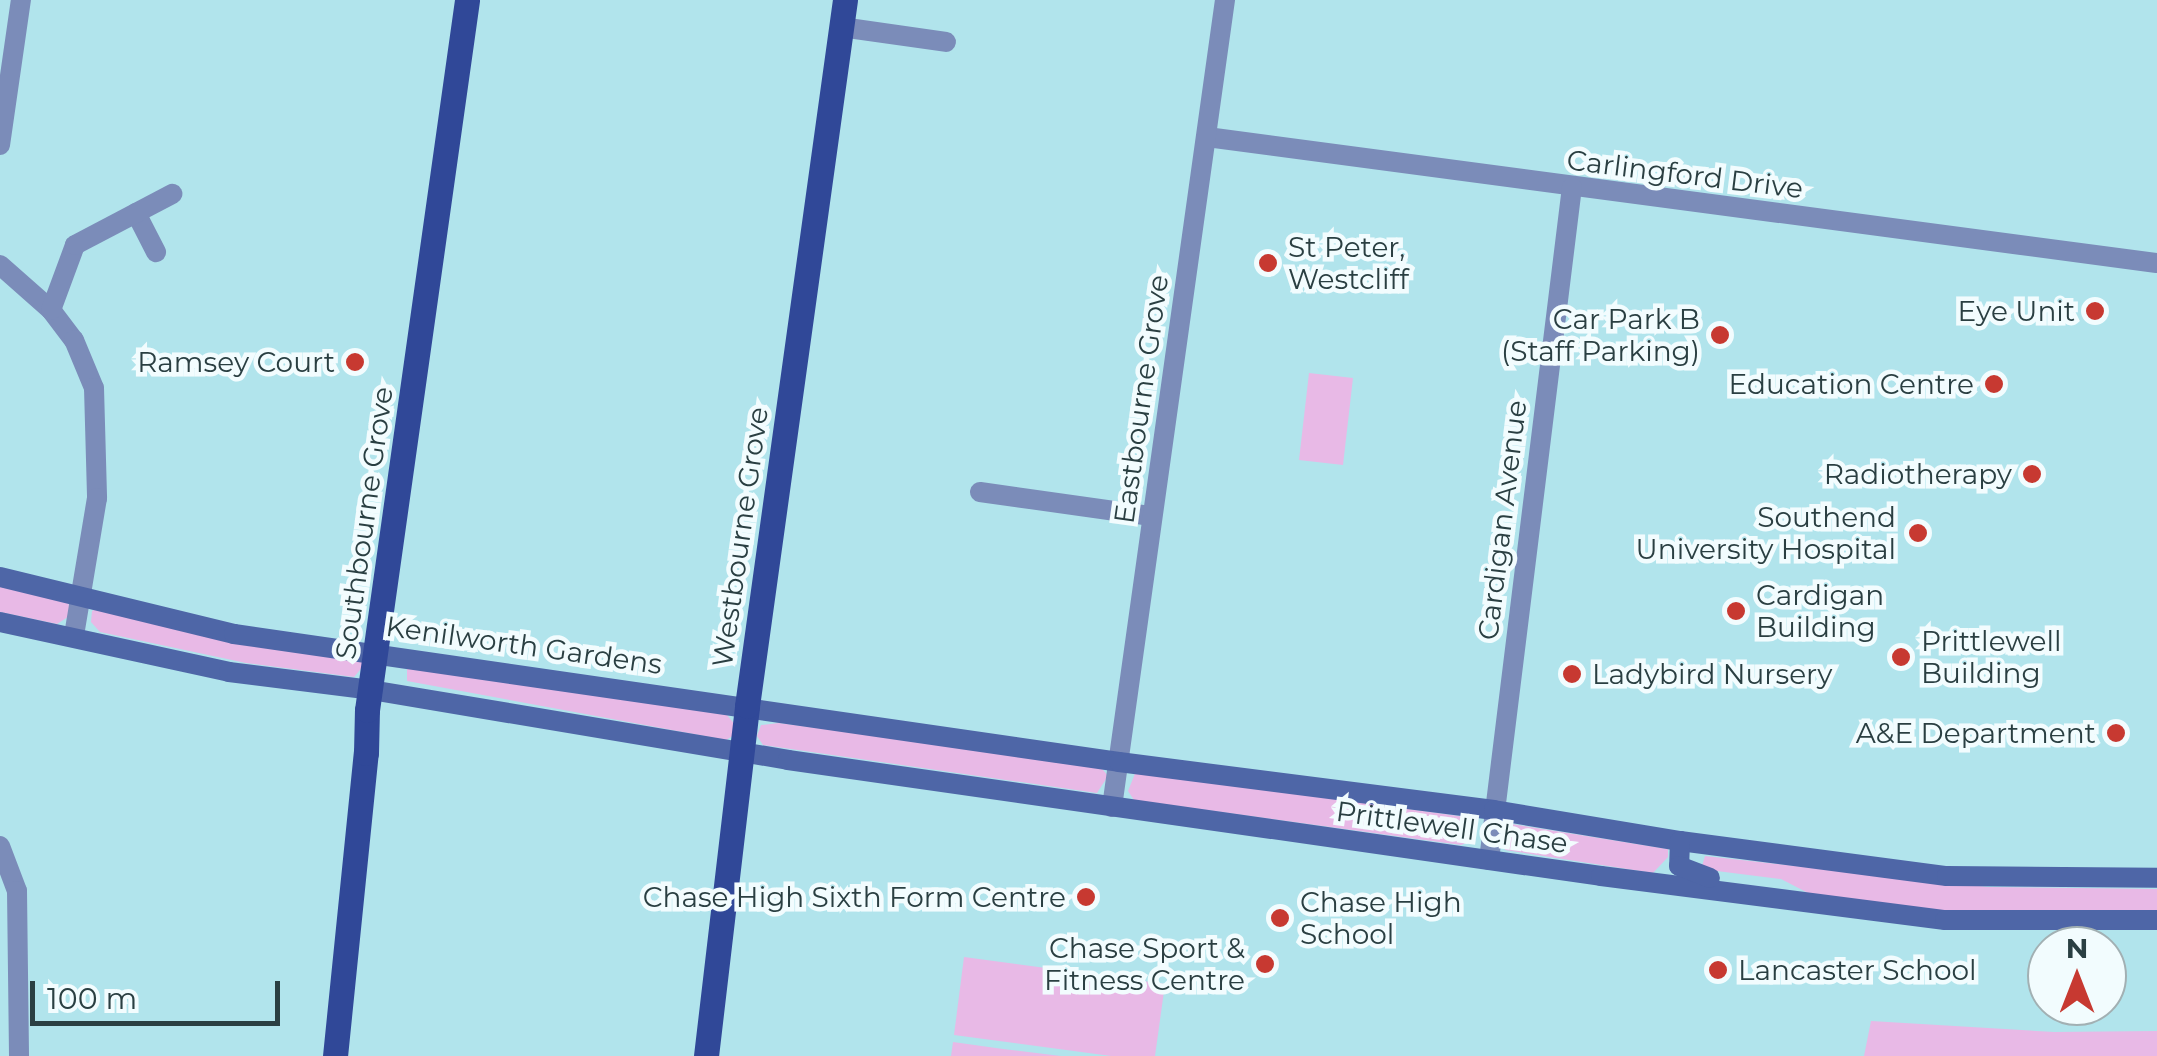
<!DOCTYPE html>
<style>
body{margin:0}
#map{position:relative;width:2157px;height:1056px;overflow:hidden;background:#b1e4ec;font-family:Montserrat,sans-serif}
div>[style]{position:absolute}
.green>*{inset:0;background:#e8b9e6}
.street>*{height:20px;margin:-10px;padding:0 10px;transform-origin:10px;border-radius:10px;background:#7b8cb9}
.secondary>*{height:20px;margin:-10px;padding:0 10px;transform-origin:10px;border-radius:10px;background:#4e66a7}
.primary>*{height:25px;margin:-12.5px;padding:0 12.5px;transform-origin:12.5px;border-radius:12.5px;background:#304898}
.dots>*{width:28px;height:28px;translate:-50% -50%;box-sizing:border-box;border:5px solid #f2fcfe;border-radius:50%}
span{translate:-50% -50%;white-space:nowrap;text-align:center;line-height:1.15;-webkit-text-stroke:9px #f2fcfe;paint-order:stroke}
.street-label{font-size:28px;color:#2a3f42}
.poi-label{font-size:28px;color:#2a3f42}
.left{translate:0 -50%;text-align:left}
.right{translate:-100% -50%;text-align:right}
.north{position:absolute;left:2027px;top:926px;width:100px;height:100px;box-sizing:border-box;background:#f2fcfe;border:2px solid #a2b0b3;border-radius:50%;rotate:0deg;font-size:28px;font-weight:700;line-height:40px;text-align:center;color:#2a3f42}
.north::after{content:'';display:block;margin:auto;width:35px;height:45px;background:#c73931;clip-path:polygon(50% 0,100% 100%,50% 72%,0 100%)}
.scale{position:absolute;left:30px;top:981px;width:250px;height:45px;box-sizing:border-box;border:5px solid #2a3f42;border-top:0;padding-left:12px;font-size:30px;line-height:35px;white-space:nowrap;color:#2a3f42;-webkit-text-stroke:8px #f2fcfe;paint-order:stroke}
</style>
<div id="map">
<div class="green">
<i style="clip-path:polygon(1309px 373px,1353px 378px,1343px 465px,1299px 460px)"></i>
<i style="clip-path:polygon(0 584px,67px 597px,71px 615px,57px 624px,0 612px)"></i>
<i style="clip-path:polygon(101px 606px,361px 658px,365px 664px,354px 677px,246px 663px,100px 632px,91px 622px,92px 611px)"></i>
<i style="clip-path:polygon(407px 664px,727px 715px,737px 727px,736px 734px,726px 740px,407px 681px)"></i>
<i style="clip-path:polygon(779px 723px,1099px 765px,1108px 776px,1097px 793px,763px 745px,757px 736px,761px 725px)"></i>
<i style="clip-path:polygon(1136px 771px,1466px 817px,1475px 829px,1474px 840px,1461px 845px,1134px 800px,1128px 791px)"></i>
<i style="clip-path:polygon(1512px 824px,1668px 849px,1668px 857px,1653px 873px,1505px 850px,1502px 829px)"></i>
<i style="clip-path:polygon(1705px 856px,1988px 887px,2157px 889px,2157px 912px,1937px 910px,1810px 894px,1781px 879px,1701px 869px)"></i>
<i style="clip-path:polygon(964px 957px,1165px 984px,1155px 1056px,1111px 1056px,954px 1035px)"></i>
<i style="clip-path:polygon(1871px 1021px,2054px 1032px,2157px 1031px,2157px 1056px,1864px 1056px)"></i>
<i style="clip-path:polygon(953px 1042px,1003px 1049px,1061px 1056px,951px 1056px)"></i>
</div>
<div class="street">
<i style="left:841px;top:27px;width:106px;rotate:8.1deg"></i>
<i style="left:1207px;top:137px;width:958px;rotate:7.56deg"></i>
<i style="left:0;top:145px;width:147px;rotate:-81.8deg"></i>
<i style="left:136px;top:213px;width:44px;rotate:62.9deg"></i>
<i style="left:0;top:265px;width:68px;rotate:41.4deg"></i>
<i style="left:51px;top:310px;width:38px;rotate:53deg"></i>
<i style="left:74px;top:340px;width:52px;rotate:67.4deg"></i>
<i style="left:94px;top:388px;width:110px;rotate:88.4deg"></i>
<i style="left:97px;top:498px;width:140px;rotate:99.5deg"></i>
<i style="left:51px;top:310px;width:69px;rotate:-69.7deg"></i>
<i style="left:75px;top:245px;width:110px;rotate:-27.7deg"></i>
<i style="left:980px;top:492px;width:173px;rotate:8deg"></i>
<i style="left:1112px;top:807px;width:815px;rotate:-82.03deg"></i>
<i style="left:0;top:846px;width:48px;rotate:69.3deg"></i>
<i style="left:17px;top:891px;width:165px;rotate:89.3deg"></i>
<i style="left:1489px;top:860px;width:678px;rotate:-82.97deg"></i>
</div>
<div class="secondary">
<i style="left:0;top:577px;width:241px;rotate:13.7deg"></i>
<i style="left:234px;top:634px;width:894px;rotate:8.23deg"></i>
<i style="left:1119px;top:762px;width:378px;rotate:7.3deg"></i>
<i style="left:1494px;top:810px;width:189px;rotate:9.5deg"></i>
<i style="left:1680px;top:841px;width:269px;rotate:7.5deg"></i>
<i style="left:1947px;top:876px;width:210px;rotate:0.5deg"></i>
<i style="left:0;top:622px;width:234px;rotate:12.3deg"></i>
<i style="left:229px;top:672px;width:143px;rotate:7.2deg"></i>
<i style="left:371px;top:690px;width:423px;rotate:9.5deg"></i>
<i style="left:788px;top:760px;width:821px;rotate:8.12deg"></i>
<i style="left:1601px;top:876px;width:347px;rotate:7.3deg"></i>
<i style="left:1945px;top:920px;width:212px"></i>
<i style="left:1680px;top:841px;width:25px;rotate:92deg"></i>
<i style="left:1679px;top:866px;width:33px;rotate:21deg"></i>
</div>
<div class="primary">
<i style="left:335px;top:1056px;width:305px;rotate:-84.2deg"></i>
<i style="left:366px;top:753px;width:43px;rotate:-88.7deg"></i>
<i style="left:367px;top:710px;width:717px;rotate:-81.98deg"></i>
<i style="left:706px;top:1056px;width:352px;rotate:-83.3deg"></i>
<i style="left:747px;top:706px;width:713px;rotate:-82.1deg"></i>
</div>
<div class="dots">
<i style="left:1268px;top:263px;background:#c73931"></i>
<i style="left:2095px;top:311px;background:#c73931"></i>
<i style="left:1720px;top:335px;background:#c73931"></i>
<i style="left:355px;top:362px;background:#c73931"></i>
<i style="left:1994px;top:384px;background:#c73931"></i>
<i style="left:2032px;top:474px;background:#c73931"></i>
<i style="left:1918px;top:533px;background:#c73931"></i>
<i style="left:1736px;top:611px;background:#c73931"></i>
<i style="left:1901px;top:657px;background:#c73931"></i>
<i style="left:1572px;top:674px;background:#c73931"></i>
<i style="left:2116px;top:733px;background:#c73931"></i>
<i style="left:1086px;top:897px;background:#c73931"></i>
<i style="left:1280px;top:918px;background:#c73931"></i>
<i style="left:1265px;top:964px;background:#c73931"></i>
<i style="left:1718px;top:970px;background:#c73931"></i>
</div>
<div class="street-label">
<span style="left:1685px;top:174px;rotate:7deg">Carlingford Drive</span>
<span style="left:1141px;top:399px;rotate:-82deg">Eastbourne Grove</span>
<span style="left:1502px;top:520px;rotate:-83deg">Cardigan Avenue</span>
<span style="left:364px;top:523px;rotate:-82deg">Southbourne Grove</span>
<span style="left:740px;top:537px;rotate:-82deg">Westbourne Grove</span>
<span style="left:524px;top:645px;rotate:8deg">Kenilworth Gardens</span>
<span style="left:1452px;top:827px;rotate:8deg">Prittlewell Chase</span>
</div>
<div class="poi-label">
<span class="left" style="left:1288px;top:263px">St Peter,<br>Westcliff</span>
<span class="right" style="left:2075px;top:311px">Eye Unit</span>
<span class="right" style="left:1700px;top:335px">Car Park B<br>(Staff Parking)</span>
<span class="right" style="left:335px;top:362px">Ramsey Court</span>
<span class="right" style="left:1974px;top:384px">Education Centre</span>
<span class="right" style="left:2012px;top:474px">Radiotherapy</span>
<span class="right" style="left:1896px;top:533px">Southend<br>University Hospital</span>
<span class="left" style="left:1756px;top:611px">Cardigan<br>Building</span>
<span class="left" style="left:1921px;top:657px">Prittlewell<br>Building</span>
<span class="left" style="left:1592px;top:674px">Ladybird Nursery</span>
<span class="right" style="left:2096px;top:733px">A&amp;E Department</span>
<span class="right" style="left:1066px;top:897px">Chase High Sixth Form Centre</span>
<span class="left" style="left:1300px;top:918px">Chase High<br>School</span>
<span class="right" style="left:1245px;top:964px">Chase Sport &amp;<br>Fitness Centre</span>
<span class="left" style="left:1738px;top:970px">Lancaster School</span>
</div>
<div class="north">N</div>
<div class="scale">100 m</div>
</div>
